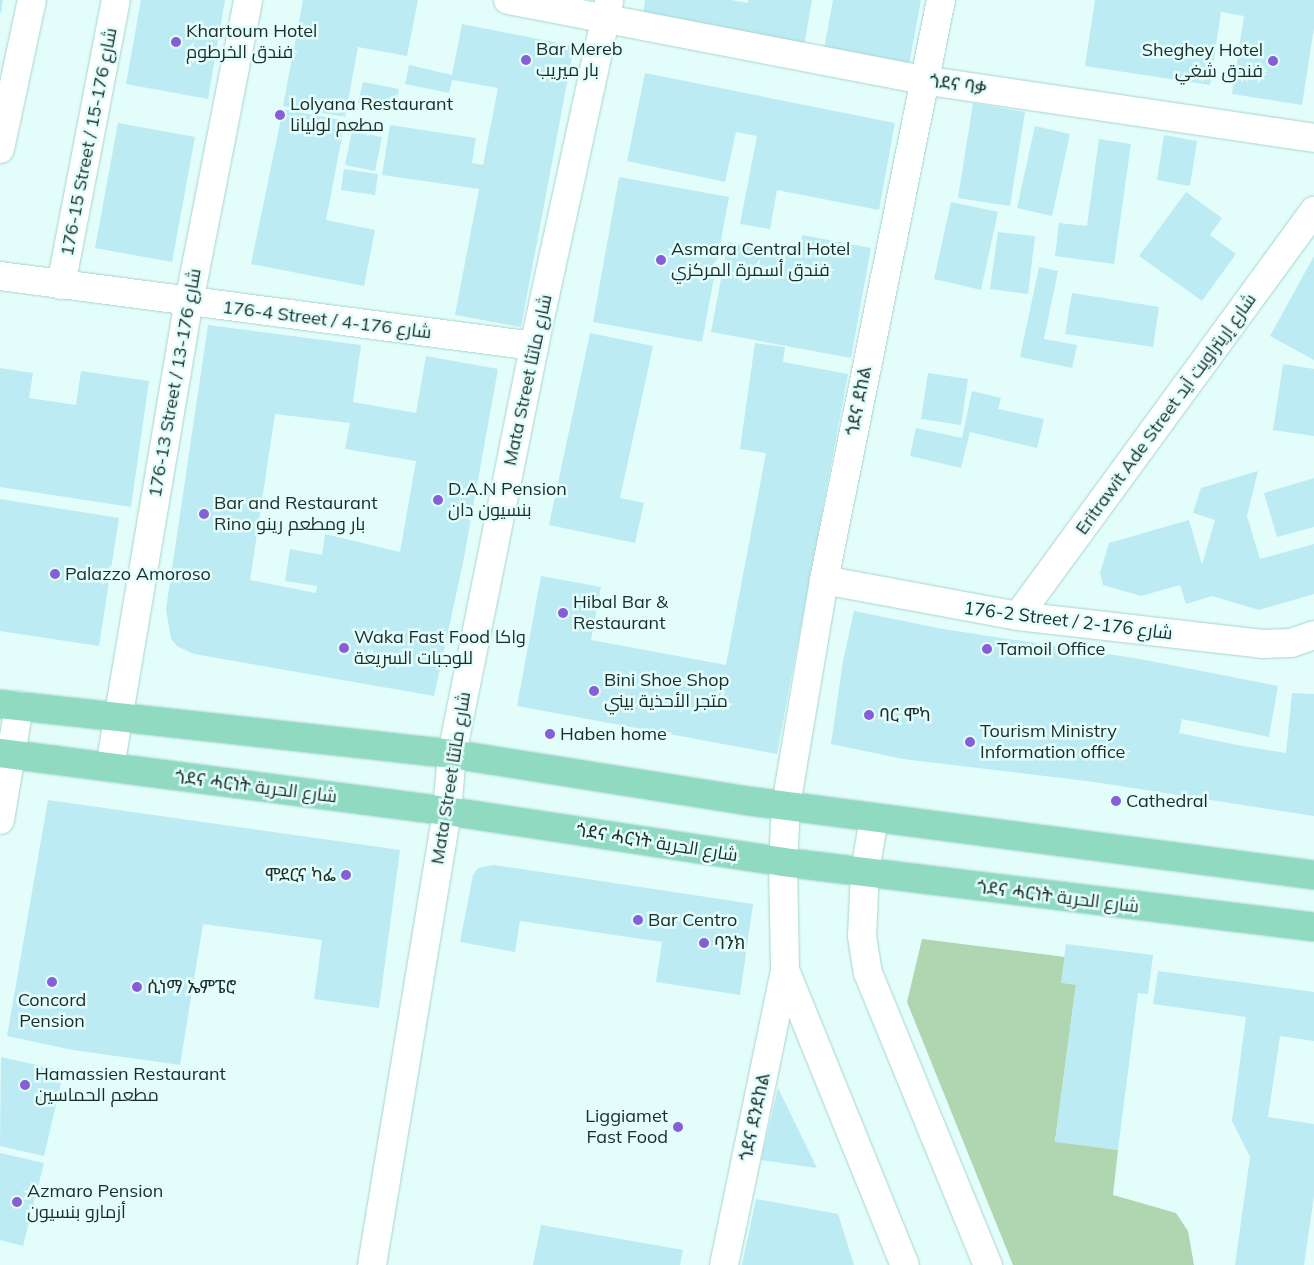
<!DOCTYPE html>
<meta charset="utf-8">
<style>
body{margin:0}
#map{position:relative;width:1314px;height:1265px;overflow:hidden;background:#e2fdfa;font-family:Mulish,Cairo,"Noto Sans Ethiopic",sans-serif}
div>[style]{position:absolute}
.green>*{inset:0;background:#b0d5b1}
.building>*{inset:0;background:#bdebf3}
.roads{filter:drop-shadow(0 0 1px #a6d4cf) drop-shadow(0 0 1px #a6d4cf)}
.street>*{height:28px;margin:-14px;padding:0 14px;transform-origin:14px;border-radius:14px;background:#fff}
.secondary>*{height:28px;margin:-14px;padding:0 14px;transform-origin:14px;border-radius:14px;background:#fff}
.primary>*{height:28px;margin:-14px;padding:0 14px;transform-origin:14px;border-radius:14px;background:#91dac2}
.dots>*{width:14px;height:14px;translate:-50% -50%;box-sizing:border-box;border:2px solid #e2fdfa;border-radius:50%}
span{translate:-50% -50%;white-space:nowrap;text-align:center;line-height:1.15;-webkit-text-stroke:5px #e2fdfa;paint-order:stroke}
.poi-label{font-size:18px;color:#1b2d2b}
.left{translate:0 -50%;text-align:left}
.right{translate:-100% -50%;text-align:right}
.street-label{font-size:18px;color:#1b2d2b}
</style>
<div id="map">
<div class="green">
<i style="clip-path:polygon(922px 939px,1065px 957px,1076px 985px,1055px 1141px,1118px 1150px,1113px 1195px,1176px 1213px,1188px 1231px,1194px 1265px,1013px 1265px,907px 1002px)"></i>
</div>
<div class="building">
<i style="clip-path:polygon(0 0,3px 0,1px 13px,0 13px)"></i>
<i style="clip-path:polygon(141px 0,225px 0,208px 99px,126px 84px)"></i>
<i style="clip-path:polygon(303px 0,418px 0,407px 56px,358px 47px,345px 117px,283px 106px)"></i>
<i style="clip-path:polygon(645px 0,731px 0,748px 3px,748px 0,812px 0,804px 46px,643px 15px)"></i>
<i style="clip-path:polygon(833px 0,921px 0,909px 65px,824px 49px)"></i>
<i style="clip-path:polygon(1095px 0,1314px 0,1314px 28px,1302px 105px,1232px 94px,1244px 16px,1221px 12px,1210px 85px,1085px 66px)"></i>
<i style="clip-path:polygon(462px 24px,574px 46px,521px 327px,455px 315px,479px 189px,382px 175px,390px 125px,476px 138px,472px 163px,483px 165px,498px 88px,452px 80px,449px 93px,405px 84px,409px 65px,452px 75px)"></i>
<i style="clip-path:polygon(645px 73px,895px 123px,879px 210px,777px 190px,770px 229px,740px 224px,757px 136px,736px 132px,725px 182px,627px 161px)"></i>
<i style="clip-path:polygon(363px 82px,399px 89px,395px 111px,358px 103px)"></i>
<i style="clip-path:polygon(973px 103px,1025px 112px,1010px 206px,958px 198px)"></i>
<i style="clip-path:polygon(283px 109px,345px 121px,326px 220px,375px 230px,364px 286px,251px 264px)"></i>
<i style="clip-path:polygon(118px 123px,195px 137px,172px 262px,95px 248px)"></i>
<i style="clip-path:polygon(1035px 126px,1070px 134px,1052px 216px,1017px 208px)"></i>
<i style="clip-path:polygon(352px 131px,382px 137px,375px 171px,345px 165px)"></i>
<i style="clip-path:polygon(1164px 135px,1197px 141px,1190px 186px,1157px 180px)"></i>
<i style="clip-path:polygon(1099px 139px,1131px 144px,1114px 264px,1055px 256px,1059px 223px,1087px 226px)"></i>
<i style="clip-path:polygon(344px 169px,378px 174px,375px 195px,341px 190px)"></i>
<i style="clip-path:polygon(619px 177px,729px 197px,702px 342px,593px 322px)"></i>
<i style="clip-path:polygon(1186px 192px,1222px 218px,1210px 235px,1236px 254px,1202px 301px,1139px 256px)"></i>
<i style="clip-path:polygon(951px 202px,998px 212px,981px 290px,934px 279px)"></i>
<i style="clip-path:polygon(998px 232px,1035px 236px,1028px 294px,990px 289px)"></i>
<i style="clip-path:polygon(802px 235px,871px 248px,851px 358px,711px 332px,728px 242px,798px 255px)"></i>
<i style="clip-path:polygon(1314px 256px,1314px 360px,1270px 336px)"></i>
<i style="clip-path:polygon(1039px 267px,1058px 271px,1044px 339px,1077px 345px,1072px 368px,1020px 357px)"></i>
<i style="clip-path:polygon(1072px 293px,1159px 307px,1153px 347px,1065px 334px)"></i>
<i style="clip-path:polygon(evenodd,208px 325px,361px 345px,353px 402px,416px 413px,426px 356px,498px 369px,463px 563px,434px 696px,194px 654px,177px 646px,171px 639px,166px 609px,208px 325px,275px 414px,350px 423px,345px 449px,416px 461px,400px 552px,325px 534px,322px 555px,290px 549px,285px 581px,317px 586px,316px 593px,250px 580px,275px 414px)"></i>
<i style="clip-path:polygon(590px 333px,653px 346px,620px 498px,644px 503px,635px 543px,549px 525px)"></i>
<i style="clip-path:polygon(755px 343px,785px 347px,783px 362px,848px 374px,777px 754px,517px 706px,541px 576px,601px 587px,591px 640px,726px 665px,766px 453px,740px 449px)"></i>
<i style="clip-path:polygon(1283px 364px,1314px 369px,1314px 436px,1273px 430px)"></i>
<i style="clip-path:polygon(0 368px,33px 373px,29px 398px,76px 405px,81px 371px,149px 381px,131px 507px,0 487px)"></i>
<i style="clip-path:polygon(928px 373px,968px 379px,961px 425px,921px 419px)"></i>
<i style="clip-path:polygon(972px 391px,1001px 398px,998px 409px,1044px 419px,1037px 448px,970px 432px,961px 468px,910px 456px,916px 428px,962px 438px)"></i>
<i style="clip-path:polygon(1258px 471px,1247px 516px,1260px 559px,1314px 544px,1314px 594px,1259px 610px,1212px 596px,1186px 604px,1180px 585px,1141px 596px,1103px 585px,1100px 573px,1109px 543px,1189px 520px,1202px 565px,1215px 520px,1193px 513px,1201px 488px)"></i>
<i style="clip-path:polygon(1314px 478px,1314px 527px,1277px 537px,1264px 493px)"></i>
<i style="clip-path:polygon(0 499px,119px 518px,99px 646px,0 631px)"></i>
<i style="clip-path:polygon(854px 611px,943px 629px,1140px 659px,1278px 686px,1269px 737px,1182px 719px,1179px 733px,1237px 745px,1286px 753px,1292px 693px,1314px 694px,1314px 816px,1094px 782px,903px 759px,831px 744px,843px 661px)"></i>
<i style="clip-path:polygon(48px 800px,400px 850px,379px 1008px,314px 999px,322px 940px,203px 924px,180px 1065px,73px 1050px,7px 1036px)"></i>
<i style="clip-path:polygon(494px 865px,753px 904px,740px 995px,656px 982px,662px 942px,520px 921px,515px 952px,460px 942px,473px 875px,478px 868px)"></i>
<i style="clip-path:polygon(1066px 944px,1153px 955px,1148px 994px,1138px 993px,1118px 1150px,1055px 1142px,1076px 985px,1061px 983px)"></i>
<i style="clip-path:polygon(1158px 971px,1314px 992px,1314px 1041px,1280px 1036px,1268px 1117px,1314px 1124px,1314px 1196px,1304px 1265px,1235px 1265px,1250px 1157px,1232px 1121px,1246px 1017px,1153px 1004px)"></i>
<i style="clip-path:polygon(1px 1057px,64px 1071px,44px 1156px,0 1146px)"></i>
<i style="clip-path:polygon(778px 1088px,817px 1168px,761px 1160px)"></i>
<i style="clip-path:polygon(0 1153px,44px 1163px,23px 1246px,0 1240px)"></i>
<i style="clip-path:polygon(756px 1199px,838px 1214px,854px 1265px,742px 1265px)"></i>
<i style="clip-path:polygon(541px 1225px,683px 1250px,680px 1265px,533px 1265px)"></i>
</div>
<div class="roads">
<div class="street">
<i style="left:508px;top:0;width:422px;rotate:10.9deg"></i>
<i style="left:922px;top:80px;width:396px;rotate:8.4deg"></i>
<i style="left:0;top:149px;width:152px;rotate:-77.9deg"></i>
<i style="left:0;top:276px;width:539px;rotate:7.47deg"></i>
<i style="left:61px;top:285px;width:290px;rotate:-79.1deg"></i>
<i style="left:824px;top:580px;width:197px;rotate:10.5deg"></i>
<i style="left:1018px;top:616px;width:246px;rotate:6.5deg"></i>
<i style="left:1262px;top:644px;width:29px;rotate:-2deg"></i>
<i style="left:1291px;top:643px;width:24px;rotate:-19deg"></i>
<i style="left:1018px;top:616px;width:502px;rotate:-53.84deg"></i>
<i style="left:452px;top:754px;width:416px;rotate:-78.6deg"></i>
<i style="left:534px;top:346px;width:353px;rotate:-77.7deg"></i>
<i style="left:110px;top:767px;width:472px;rotate:-80.4deg"></i>
<i style="left:189px;top:302px;width:308px;rotate:-78.9deg"></i>
<i style="left:786px;top:805px;width:228px;rotate:-80.4deg"></i>
<i style="left:824px;top:580px;width:592px;rotate:-78.6deg"></i>
<i style="left:0;top:820px;width:116px;rotate:-80.5deg"></i>
<i style="left:724px;top:1265px;width:301px;rotate:-78.3deg"></i>
</div>
<div class="secondary">
<i style="left:786px;top:805px;width:57px;rotate:93deg"></i>
<i style="left:783px;top:862px;width:108px;rotate:88.9deg"></i>
<i style="left:785px;top:970px;width:318px;rotate:67.9deg"></i>
<i style="left:874px;top:818px;width:54px;rotate:99.6deg"></i>
<i style="left:865px;top:871px;width:65px;rotate:92.6deg"></i>
<i style="left:862px;top:936px;width:37px;rotate:81deg"></i>
<i style="left:868px;top:973px;width:316px;rotate:67.7deg"></i>
<i style="left:372px;top:1265px;width:460px;rotate:-80.6deg"></i>
<i style="left:447px;top:811px;width:57px;rotate:-85deg"></i>
</div>
<div class="primary">
<i style="left:0;top:704px;width:455px;rotate:6.3deg"></i>
<i style="left:452px;top:754px;width:301px;rotate:9deg"></i>
<i style="left:749px;top:801px;width:570px;rotate:7.46deg"></i>
<i style="left:0;top:753px;width:451px;rotate:7.4deg"></i>
<i style="left:447px;top:811px;width:340px;rotate:8.6deg"></i>
<i style="left:783px;top:862px;width:535px;rotate:6.98deg"></i>
</div>
</div>
<div class="dots">
<i style="left:176px;top:42px;background:#855ed8"></i>
<i style="left:526px;top:60px;background:#855ed8"></i>
<i style="left:1273px;top:61px;background:#855ed8"></i>
<i style="left:280px;top:115px;background:#855ed8"></i>
<i style="left:661px;top:260px;background:#855ed8"></i>
<i style="left:438px;top:500px;background:#855ed8"></i>
<i style="left:204px;top:514px;background:#855ed8"></i>
<i style="left:55px;top:574px;background:#855ed8"></i>
<i style="left:563px;top:613px;background:#855ed8"></i>
<i style="left:344px;top:648px;background:#855ed8"></i>
<i style="left:987px;top:649px;background:#855ed8"></i>
<i style="left:594px;top:691px;background:#855ed8"></i>
<i style="left:869px;top:715px;background:#855ed8"></i>
<i style="left:550px;top:734px;background:#855ed8"></i>
<i style="left:970px;top:742px;background:#855ed8"></i>
<i style="left:1116px;top:801px;background:#855ed8"></i>
<i style="left:346px;top:875px;background:#855ed8"></i>
<i style="left:638px;top:920px;background:#855ed8"></i>
<i style="left:704px;top:943px;background:#855ed8"></i>
<i style="left:52px;top:982px;background:#855ed8"></i>
<i style="left:137px;top:987px;background:#855ed8"></i>
<i style="left:25px;top:1085px;background:#855ed8"></i>
<i style="left:678px;top:1127px;background:#855ed8"></i>
<i style="left:17px;top:1202px;background:#855ed8"></i>
</div>
<div class="poi-label">
<span class="left" style="left:186px;top:42px">Khartoum Hotel<br>فندق الخرطوم</span>
<span class="left" style="left:536px;top:60px">Bar Mereb<br>بار ميريب</span>
<span class="right" style="left:1263px;top:61px">Sheghey Hotel<br>فندق شغي</span>
<span class="left" style="left:290px;top:115px">Lolyana Restaurant<br>مطعم لوليانا</span>
<span class="left" style="left:671px;top:260px">Asmara Central Hotel<br>فندق أسمرة المركزي</span>
<span class="left" style="left:448px;top:500px">D.A.N Pension<br>بنسيون دان</span>
<span class="left" style="left:214px;top:514px">Bar and Restaurant<br>Rino بار ومطعم رينو</span>
<span class="left" style="left:65px;top:574px">Palazzo Amoroso</span>
<span class="left" style="left:573px;top:613px">Hibal Bar &amp;<br>Restaurant</span>
<span class="left" style="left:354px;top:648px">Waka Fast Food واكا<br>للوجبات السريعة</span>
<span class="left" style="left:997px;top:649px">Tamoil Office</span>
<span class="left" style="left:604px;top:691px">Bini Shoe Shop<br>متجر الأحذية بيني</span>
<span class="left" style="left:879px;top:715px">ባር ሞካ</span>
<span class="left" style="left:980px;top:742px">Tourism Ministry<br>Information office</span>
<span class="left" style="left:560px;top:734px">Haben home</span>
<span class="left" style="left:1126px;top:801px">Cathedral</span>
<span class="right" style="left:336px;top:875px">ሞደርና ካፌ</span>
<span class="left" style="left:648px;top:920px">Bar Centro</span>
<span class="left" style="left:714px;top:943px">ባንክ</span>
<span class="left" style="left:147px;top:987px">ሲነማ ኤምፔሮ</span>
<span style="left:52px;top:1011px">Concord<br>Pension</span>
<span class="left" style="left:35px;top:1085px">Hamassien Restaurant<br>مطعم الحماسين</span>
<span class="right" style="left:668px;top:1127px">Liggiamet<br>Fast Food</span>
<span class="left" style="left:27px;top:1202px">Azmaro Pension<br>أزمارو بنسيون</span>
</div>
<div class="street-label">
<span style="left:958px;top:85px;rotate:8deg">ጎደና ባቃ</span>
<span style="left:89px;top:142px;rotate:-79deg">176-15 Street / شارع 176-15</span>
<span style="left:327px;top:320px;rotate:7deg">176-4 Street / شارع 176-4</span>
<span style="left:528px;top:380px;rotate:-78deg">Mata Street شارع ماتئا</span>
<span style="left:175px;top:383px;rotate:-80deg">176-13 Street / شارع 176-13</span>
<span style="left:859px;top:401px;rotate:-79deg">ጎደና ደከል</span>
<span style="left:1166px;top:414px;rotate:-54deg">Eritrawit Ade Street شارع إريتراويت آيد</span>
<span style="left:1068px;top:621px;rotate:7deg">176-2 Street / شارع 176-2</span>
<span style="left:451px;top:778px;rotate:-81deg">Mata Street شارع ماتئا</span>
<span style="left:256px;top:787px;rotate:7deg">ጎደና ሓርነት شارع الحرية</span>
<span style="left:657px;top:843px;rotate:9deg">ጎደና ሓርነት شارع الحرية</span>
<span style="left:1058px;top:897px;rotate:7deg">ጎደና ሓርነት شارع الحرية</span>
<span style="left:755px;top:1117px;rotate:-78deg">ጎደና ደንደከል</span>
</div>
</div>
